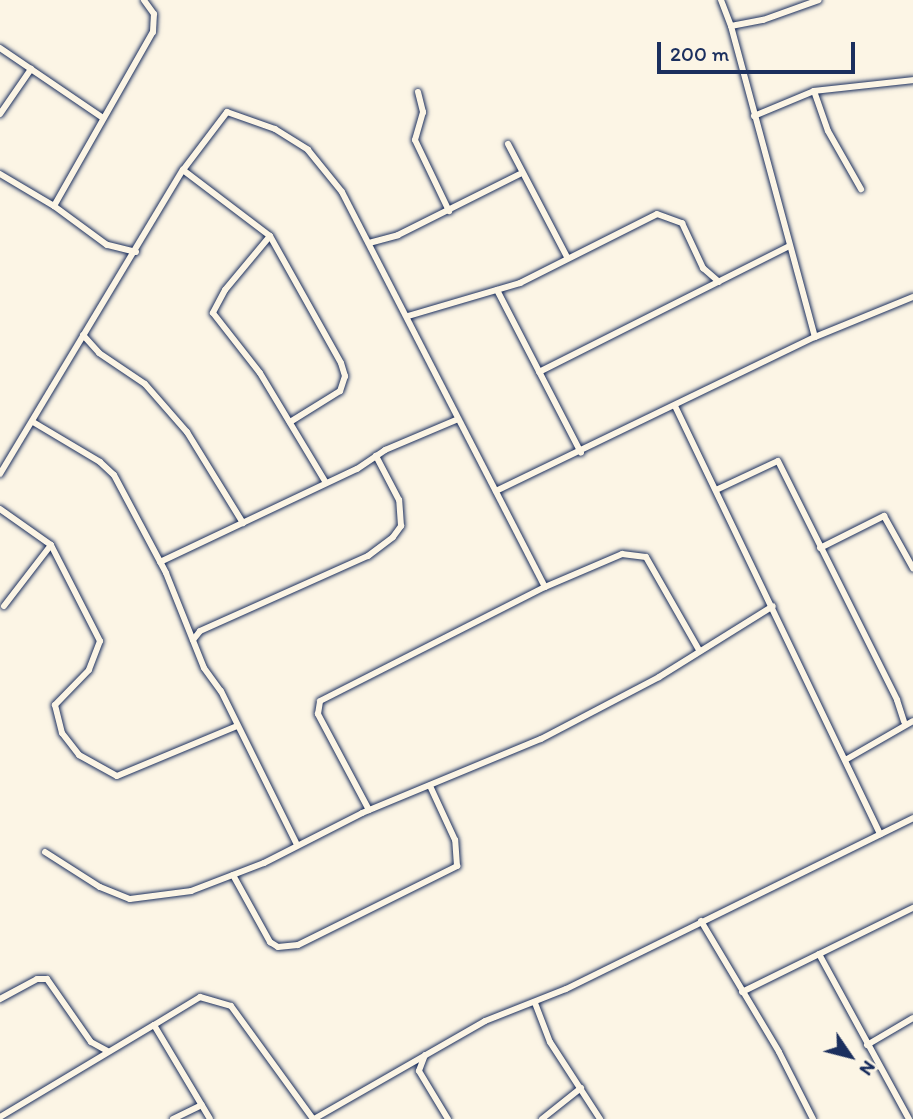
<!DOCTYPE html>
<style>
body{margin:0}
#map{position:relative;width:913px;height:1119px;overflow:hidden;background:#fcf5e5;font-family:Itim,sans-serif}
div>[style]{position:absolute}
.roads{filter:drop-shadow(0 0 2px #1b2f5e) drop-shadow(0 0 2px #1b2f5e)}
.street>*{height:6px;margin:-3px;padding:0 3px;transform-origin:3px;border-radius:3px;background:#fcf5e5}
span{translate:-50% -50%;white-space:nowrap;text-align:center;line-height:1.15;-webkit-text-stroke:5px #fcf5e5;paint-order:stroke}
.north{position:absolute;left:815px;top:1021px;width:70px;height:70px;-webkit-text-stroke:5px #fcf5e5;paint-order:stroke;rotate:125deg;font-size:19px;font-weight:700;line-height:28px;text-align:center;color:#1b2f5e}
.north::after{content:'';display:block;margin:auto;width:24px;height:32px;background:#1b2f5e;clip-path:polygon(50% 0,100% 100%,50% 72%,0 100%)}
.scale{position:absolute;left:657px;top:42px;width:198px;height:32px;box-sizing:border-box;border:4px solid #1b2f5e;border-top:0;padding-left:9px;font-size:21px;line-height:24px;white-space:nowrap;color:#1b2f5e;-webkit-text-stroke:5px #fcf5e5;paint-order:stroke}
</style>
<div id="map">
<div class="roads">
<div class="street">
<i style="left:721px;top:0;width:28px;rotate:69deg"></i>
<i style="left:731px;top:26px;width:33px;rotate:-11deg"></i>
<i style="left:763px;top:20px;width:59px;rotate:-19.7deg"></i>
<i style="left:731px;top:26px;width:322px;rotate:74.9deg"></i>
<i style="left:0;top:48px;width:125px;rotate:34.2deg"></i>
<i style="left:814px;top:91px;width:42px;rotate:70.7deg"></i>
<i style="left:828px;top:131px;width:67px;rotate:60.4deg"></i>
<i style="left:418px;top:92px;width:21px;rotate:76deg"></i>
<i style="left:423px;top:112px;width:29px;rotate:106deg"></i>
<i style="left:415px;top:140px;width:79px;rotate:64.4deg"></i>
<i style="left:0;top:114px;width:55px;rotate:-55.4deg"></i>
<i style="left:754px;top:116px;width:65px;rotate:-22.6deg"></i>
<i style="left:814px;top:91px;width:100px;rotate:-6.3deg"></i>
<i style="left:508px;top:144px;width:127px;rotate:62.4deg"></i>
<i style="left:183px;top:170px;width:109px;rotate:37.2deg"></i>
<i style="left:270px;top:236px;width:145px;rotate:60.8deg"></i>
<i style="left:341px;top:363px;width:14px;rotate:73deg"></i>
<i style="left:345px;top:376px;width:16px;rotate:108deg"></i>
<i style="left:340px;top:391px;width:59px;rotate:148.2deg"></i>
<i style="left:0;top:174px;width:63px;rotate:30.7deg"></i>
<i style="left:270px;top:236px;width:70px;rotate:129.8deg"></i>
<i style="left:225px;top:290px;width:26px;rotate:118deg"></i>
<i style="left:213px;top:313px;width:76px;rotate:51.9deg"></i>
<i style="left:260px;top:373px;width:126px;rotate:59deg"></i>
<i style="left:369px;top:243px;width:30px;rotate:-15deg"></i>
<i style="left:398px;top:235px;width:136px;rotate:-26.6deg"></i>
<i style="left:136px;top:252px;width:30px;rotate:-166deg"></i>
<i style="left:107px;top:245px;width:66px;rotate:-143.7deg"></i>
<i style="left:54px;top:206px;width:200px;rotate:-60.4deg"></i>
<i style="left:153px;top:32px;width:18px;rotate:-87deg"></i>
<i style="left:154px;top:14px;width:17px;rotate:-126deg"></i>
<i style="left:497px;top:290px;width:183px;rotate:62.7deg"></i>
<i style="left:408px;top:316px;width:117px;rotate:-16.4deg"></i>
<i style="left:520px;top:283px;width:153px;rotate:-26.7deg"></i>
<i style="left:657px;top:214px;width:27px;rotate:20deg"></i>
<i style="left:682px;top:223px;width:50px;rotate:65deg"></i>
<i style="left:703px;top:268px;width:21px;rotate:41deg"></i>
<i style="left:83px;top:335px;width:24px;rotate:48deg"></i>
<i style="left:99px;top:353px;width:55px;rotate:34deg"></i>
<i style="left:145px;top:384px;width:64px;rotate:48.8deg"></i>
<i style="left:187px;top:432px;width:107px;rotate:58.4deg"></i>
<i style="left:539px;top:372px;width:280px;rotate:-26.7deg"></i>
<i style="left:675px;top:406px;width:475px;rotate:64.4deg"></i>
<i style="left:33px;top:422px;width:78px;rotate:30.8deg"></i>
<i style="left:100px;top:462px;width:19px;rotate:43deg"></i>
<i style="left:114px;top:475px;width:111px;rotate:62deg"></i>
<i style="left:166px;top:573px;width:102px;rotate:68.2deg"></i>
<i style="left:204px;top:668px;width:29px;rotate:54deg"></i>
<i style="left:221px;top:691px;width:172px;rotate:63.7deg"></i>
<i style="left:0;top:474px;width:355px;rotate:-59deg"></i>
<i style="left:183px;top:170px;width:73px;rotate:-52.8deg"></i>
<i style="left:227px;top:112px;width:51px;rotate:19.5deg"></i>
<i style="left:275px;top:129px;width:39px;rotate:32deg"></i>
<i style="left:308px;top:150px;width:54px;rotate:51deg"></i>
<i style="left:342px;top:192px;width:444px;rotate:62.8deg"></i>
<i style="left:716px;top:490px;width:68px;rotate:-25.1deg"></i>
<i style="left:778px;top:461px;width:267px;rotate:63.5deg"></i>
<i style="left:897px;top:700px;width:23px;rotate:72deg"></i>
<i style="left:496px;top:491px;width:354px;rotate:-25.8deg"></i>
<i style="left:815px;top:337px;width:106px;rotate:-22.2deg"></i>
<i style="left:0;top:509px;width:62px;rotate:35.2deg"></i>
<i style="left:51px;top:545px;width:108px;rotate:63deg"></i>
<i style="left:100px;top:641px;width:31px;rotate:111deg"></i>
<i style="left:89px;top:670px;width:49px;rotate:134.2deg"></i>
<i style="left:55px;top:705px;width:29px;rotate:76deg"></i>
<i style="left:62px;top:733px;width:28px;rotate:52deg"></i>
<i style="left:79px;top:755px;width:43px;rotate:28.9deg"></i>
<i style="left:117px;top:776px;width:130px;rotate:-22.6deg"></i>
<i style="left:820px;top:548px;width:72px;rotate:-26.6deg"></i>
<i style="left:884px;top:516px;width:60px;rotate:60.9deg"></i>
<i style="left:160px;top:562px;width:218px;rotate:-25.3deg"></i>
<i style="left:357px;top:469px;width:34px;rotate:-34deg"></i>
<i style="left:385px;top:450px;width:77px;rotate:-22.9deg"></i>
<i style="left:4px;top:606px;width:77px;rotate:-52.4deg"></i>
<i style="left:193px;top:640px;width:11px;rotate:-52deg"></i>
<i style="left:200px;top:631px;width:184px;rotate:-24.1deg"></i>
<i style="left:368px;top:556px;width:31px;rotate:-37deg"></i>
<i style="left:393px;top:537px;width:14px;rotate:-54deg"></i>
<i style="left:401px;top:526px;width:26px;rotate:-94deg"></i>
<i style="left:399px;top:500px;width:50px;rotate:-117.6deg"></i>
<i style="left:847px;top:759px;width:76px;rotate:-29.9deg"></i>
<i style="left:369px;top:810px;width:109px;rotate:-118deg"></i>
<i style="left:318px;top:714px;width:13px;rotate:-81deg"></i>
<i style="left:320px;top:701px;width:252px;rotate:-26.9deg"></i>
<i style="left:545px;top:587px;width:84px;rotate:-23.2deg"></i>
<i style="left:622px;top:554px;width:24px;rotate:7deg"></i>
<i style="left:646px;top:557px;width:107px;rotate:60.3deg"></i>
<i style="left:45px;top:852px;width:65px;rotate:32.5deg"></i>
<i style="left:100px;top:887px;width:32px;rotate:22deg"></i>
<i style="left:130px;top:899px;width:62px;rotate:-7.5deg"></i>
<i style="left:191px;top:891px;width:78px;rotate:-21deg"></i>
<i style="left:264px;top:863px;width:110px;rotate:-27deg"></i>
<i style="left:362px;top:813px;width:194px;rotate:-22.5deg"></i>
<i style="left:541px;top:739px;width:133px;rotate:-27.7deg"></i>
<i style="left:659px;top:677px;width:134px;rotate:-31.9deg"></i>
<i style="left:233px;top:875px;width:77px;rotate:61.1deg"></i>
<i style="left:270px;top:942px;width:9px;rotate:32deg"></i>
<i style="left:278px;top:947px;width:20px;rotate:-6deg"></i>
<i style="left:298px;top:945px;width:178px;rotate:-26.4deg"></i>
<i style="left:457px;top:866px;width:26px;rotate:-94deg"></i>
<i style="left:455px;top:840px;width:60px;rotate:-114.8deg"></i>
<i style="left:701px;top:921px;width:152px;rotate:59.2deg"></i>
<i style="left:779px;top:1052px;width:75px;rotate:63.1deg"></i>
<i style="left:819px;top:954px;width:188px;rotate:61.4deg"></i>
<i style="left:742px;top:992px;width:191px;rotate:-26.2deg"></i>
<i style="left:0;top:999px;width:42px;rotate:-28.4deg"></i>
<i style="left:37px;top:979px;width:10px"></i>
<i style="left:47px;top:979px;width:77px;rotate:55.1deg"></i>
<i style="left:91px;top:1042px;width:18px;rotate:29deg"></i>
<i style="left:535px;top:1003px;width:42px;rotate:69deg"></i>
<i style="left:550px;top:1042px;width:92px;rotate:57deg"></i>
<i style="left:154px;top:1025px;width:54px;rotate:-31.3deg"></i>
<i style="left:200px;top:997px;width:32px;rotate:16deg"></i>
<i style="left:231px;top:1006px;width:140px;rotate:54deg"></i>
<i style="left:867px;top:1045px;width:53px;rotate:-30.4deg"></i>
<i style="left:425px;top:1055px;width:17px;rotate:111deg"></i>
<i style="left:419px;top:1071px;width:56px;rotate:58.9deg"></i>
<i style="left:0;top:1117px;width:179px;rotate:-30.9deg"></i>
<i style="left:154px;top:1025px;width:109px;rotate:59.2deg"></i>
<i style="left:173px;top:1119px;width:32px;rotate:-26deg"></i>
<i style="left:314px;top:1119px;width:197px;rotate:-29.8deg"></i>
<i style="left:485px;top:1021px;width:87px;rotate:-21.6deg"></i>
<i style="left:566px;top:989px;width:387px;rotate:-26.2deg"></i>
<i style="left:542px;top:1119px;width:50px;rotate:-38.5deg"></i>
</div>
</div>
<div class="north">N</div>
<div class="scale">200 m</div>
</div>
